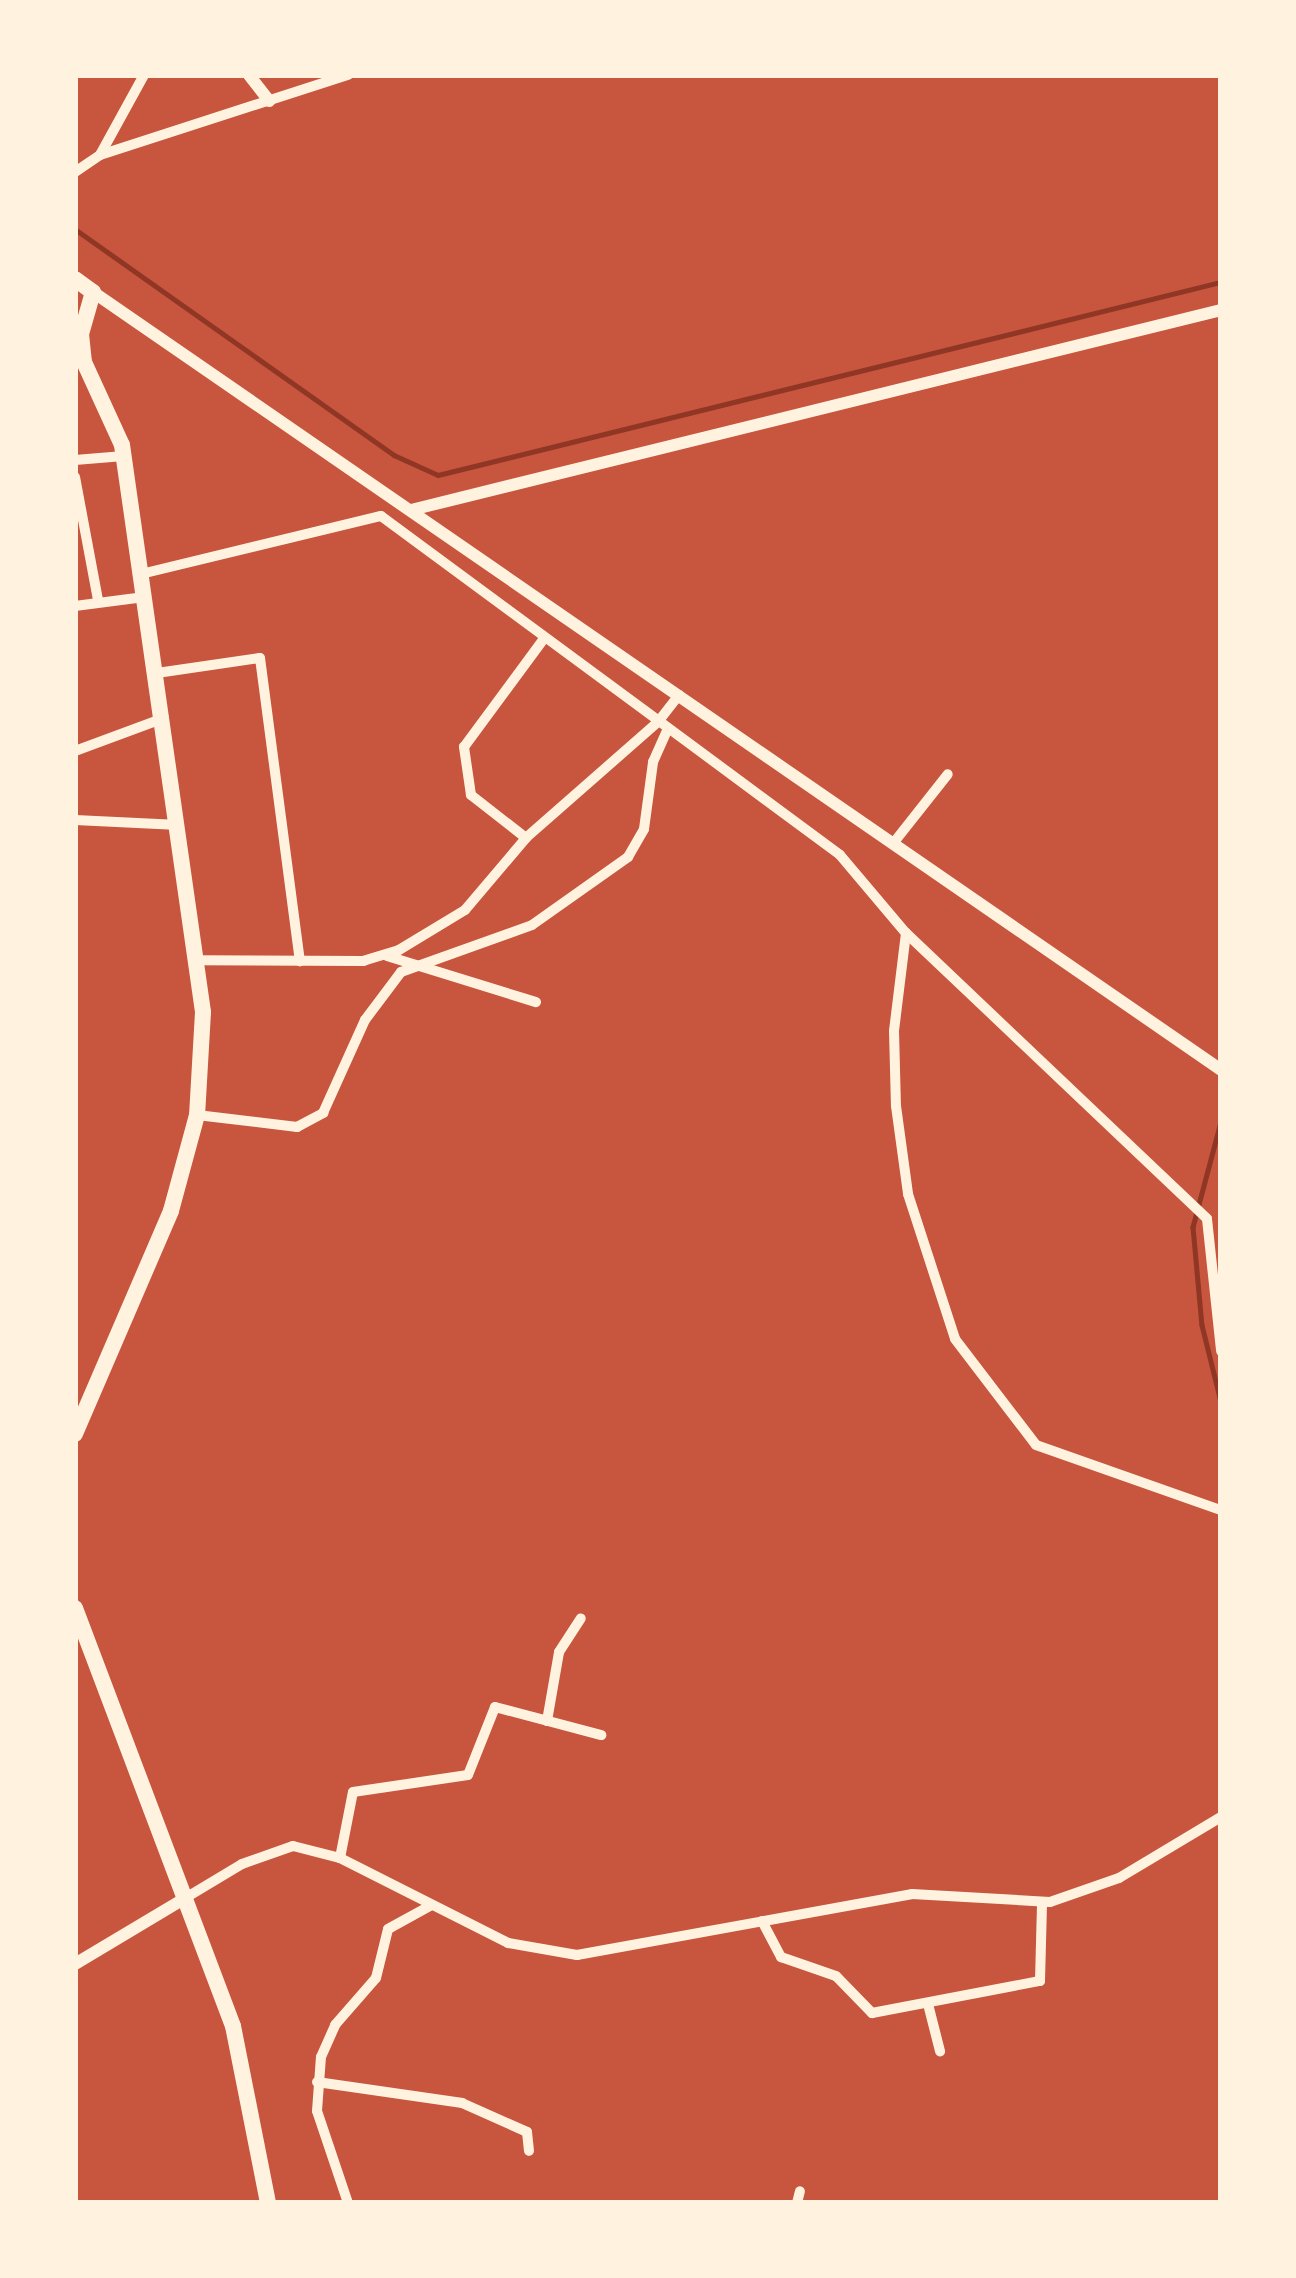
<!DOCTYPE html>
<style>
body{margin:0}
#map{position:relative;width:1296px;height:2278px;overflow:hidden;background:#c8553d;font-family:Poppins,sans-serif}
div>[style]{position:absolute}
.stream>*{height:4.5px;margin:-2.25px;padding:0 2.25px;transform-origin:2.25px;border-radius:2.25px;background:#8f3625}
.minor>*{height:10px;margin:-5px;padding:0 5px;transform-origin:5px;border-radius:5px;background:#fff3e0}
.tertiary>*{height:12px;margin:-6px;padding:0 6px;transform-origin:6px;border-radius:6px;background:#fff3e0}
.primary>*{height:16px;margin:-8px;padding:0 8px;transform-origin:8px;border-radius:8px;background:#fff3e0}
span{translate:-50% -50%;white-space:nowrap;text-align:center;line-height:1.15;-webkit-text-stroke:9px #fff3e0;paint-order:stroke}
.frame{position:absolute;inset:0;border:78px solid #fff3e0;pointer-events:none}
</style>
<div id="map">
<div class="stream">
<i style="left:75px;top:229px;width:391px;rotate:35.3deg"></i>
<i style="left:394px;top:455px;width:48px;rotate:24.4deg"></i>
<i style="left:438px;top:475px;width:806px;rotate:-13.85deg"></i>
<i style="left:1221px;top:1122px;width:109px;rotate:104.9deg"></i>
<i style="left:1193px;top:1227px;width:98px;rotate:84.8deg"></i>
<i style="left:1202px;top:1325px;width:79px;rotate:76.1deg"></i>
<i style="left:1221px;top:1734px;width:55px;rotate:90deg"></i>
</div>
<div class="minor">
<i style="left:100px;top:155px;width:91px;rotate:-61.2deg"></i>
<i style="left:75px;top:172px;width:30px;rotate:-34deg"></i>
<i style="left:100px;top:155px;width:261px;rotate:-17.9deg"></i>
<i style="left:75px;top:460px;width:49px;rotate:-4.7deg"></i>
<i style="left:75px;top:477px;width:125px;rotate:79.4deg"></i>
<i style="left:141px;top:574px;width:247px;rotate:-13.6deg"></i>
<i style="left:381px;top:516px;width:345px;rotate:36.4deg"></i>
<i style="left:659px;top:721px;width:177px;rotate:138.7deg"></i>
<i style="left:526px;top:838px;width:94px;rotate:130.3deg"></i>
<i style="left:465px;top:910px;width:77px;rotate:148.8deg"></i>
<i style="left:399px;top:950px;width:37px;rotate:163deg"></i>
<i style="left:364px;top:961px;width:167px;rotate:-179.7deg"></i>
<i style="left:75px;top:606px;width:70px;rotate:-7.4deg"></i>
<i style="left:157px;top:673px;width:104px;rotate:-8.3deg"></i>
<i style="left:260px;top:658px;width:306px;rotate:82.5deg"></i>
<i style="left:679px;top:695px;width:33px;rotate:128deg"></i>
<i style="left:659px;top:721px;width:225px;rotate:36.5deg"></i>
<i style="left:840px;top:855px;width:102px;rotate:49.8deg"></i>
<i style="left:906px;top:933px;width:415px;rotate:43.5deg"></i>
<i style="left:1207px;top:1219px;width:133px;rotate:83.9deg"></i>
<i style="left:75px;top:751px;width:95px;rotate:-20.3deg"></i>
<i style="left:75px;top:820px;width:104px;rotate:2.8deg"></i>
<i style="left:526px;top:838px;width:70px;rotate:-142deg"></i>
<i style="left:471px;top:795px;width:49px;rotate:-98.3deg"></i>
<i style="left:464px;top:747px;width:133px;rotate:-53.6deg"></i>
<i style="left:895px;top:841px;width:85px;rotate:-51.7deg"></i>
<i style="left:906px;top:933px;width:99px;rotate:97deg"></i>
<i style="left:894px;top:1031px;width:75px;rotate:88.5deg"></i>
<i style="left:896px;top:1106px;width:89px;rotate:82.2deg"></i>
<i style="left:908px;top:1194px;width:152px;rotate:72deg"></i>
<i style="left:955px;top:1339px;width:133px;rotate:52.6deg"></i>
<i style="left:1036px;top:1445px;width:196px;rotate:19.4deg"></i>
<i style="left:387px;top:956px;width:156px;rotate:17.2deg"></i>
<i style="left:197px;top:1115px;width:101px;rotate:6.8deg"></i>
<i style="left:297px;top:1127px;width:30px;rotate:-28deg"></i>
<i style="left:323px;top:1113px;width:102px;rotate:-65.7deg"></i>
<i style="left:365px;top:1020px;width:60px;rotate:-53.1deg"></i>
<i style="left:401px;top:972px;width:139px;rotate:-19.7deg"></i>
<i style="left:532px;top:925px;width:118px;rotate:-35.3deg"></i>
<i style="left:628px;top:857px;width:32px;rotate:-60deg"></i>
<i style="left:644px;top:829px;width:68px;rotate:-82.3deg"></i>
<i style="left:653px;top:762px;width:37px;rotate:-66deg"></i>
<i style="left:547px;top:1721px;width:70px;rotate:-80.1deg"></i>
<i style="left:559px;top:1652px;width:40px;rotate:-57.1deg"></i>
<i style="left:340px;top:1858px;width:67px;rotate:-78.9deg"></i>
<i style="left:353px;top:1792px;width:116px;rotate:-8.4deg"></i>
<i style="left:468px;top:1775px;width:73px;rotate:-68.3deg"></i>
<i style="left:495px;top:1707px;width:110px;rotate:14.8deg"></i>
<i style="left:182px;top:1900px;width:70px;rotate:-31deg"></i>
<i style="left:242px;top:1864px;width:54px;rotate:-19.4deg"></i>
<i style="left:293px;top:1846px;width:49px;rotate:14.3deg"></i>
<i style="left:340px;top:1858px;width:188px;rotate:26.8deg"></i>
<i style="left:508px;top:1943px;width:70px;rotate:9.9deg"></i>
<i style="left:577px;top:1955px;width:341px;rotate:-10.3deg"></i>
<i style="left:912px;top:1894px;width:138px;rotate:3.3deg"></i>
<i style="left:1050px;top:1902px;width:73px;rotate:-19.2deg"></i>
<i style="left:1119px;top:1878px;width:119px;rotate:-30.9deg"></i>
<i style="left:762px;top:1921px;width:41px;rotate:62.2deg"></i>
<i style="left:781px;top:1957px;width:58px;rotate:19.1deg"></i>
<i style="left:836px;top:1976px;width:52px;rotate:45.8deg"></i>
<i style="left:872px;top:2013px;width:171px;rotate:-10.8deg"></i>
<i style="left:1040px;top:1981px;width:79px;rotate:-88.5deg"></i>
<i style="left:928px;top:2004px;width:49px;rotate:75.7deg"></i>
<i style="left:317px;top:2082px;width:147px;rotate:8.2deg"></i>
<i style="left:462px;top:2103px;width:71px;rotate:24deg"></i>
<i style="left:527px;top:2132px;width:19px;rotate:84deg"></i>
<i style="left:348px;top:2203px;width:97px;rotate:-108.6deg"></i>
<i style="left:317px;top:2111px;width:54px;rotate:-85.8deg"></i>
<i style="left:321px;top:2057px;width:35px;rotate:-66deg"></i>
<i style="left:335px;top:2025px;width:62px;rotate:-48.9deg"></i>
<i style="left:376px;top:1978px;width:50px;rotate:-76.2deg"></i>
<i style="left:388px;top:1929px;width:48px;rotate:-28.7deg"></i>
<i style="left:797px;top:2203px;width:12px;rotate:-76deg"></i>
</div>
<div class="tertiary">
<i style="left:249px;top:75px;width:33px;rotate:52deg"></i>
<i style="left:93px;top:292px;width:1370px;rotate:34.59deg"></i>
<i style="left:411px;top:510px;width:834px;rotate:-13.87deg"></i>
<i style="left:75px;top:1964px;width:125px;rotate:-30.9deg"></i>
</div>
<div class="primary">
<i style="left:75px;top:279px;width:22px;rotate:36deg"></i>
<i style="left:93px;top:292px;width:44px;rotate:105.9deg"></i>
<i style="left:81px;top:334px;width:28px;rotate:84deg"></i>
<i style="left:84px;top:362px;width:91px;rotate:65.4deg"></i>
<i style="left:122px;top:445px;width:573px;rotate:81.87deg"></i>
<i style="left:203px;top:1012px;width:103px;rotate:93.3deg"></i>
<i style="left:197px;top:1115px;width:99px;rotate:105.2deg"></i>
<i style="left:171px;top:1211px;width:243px;rotate:113.3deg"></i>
<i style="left:75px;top:1608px;width:447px;rotate:69.3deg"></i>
<i style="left:233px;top:2026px;width:180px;rotate:78.8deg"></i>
</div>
<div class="frame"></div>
</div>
